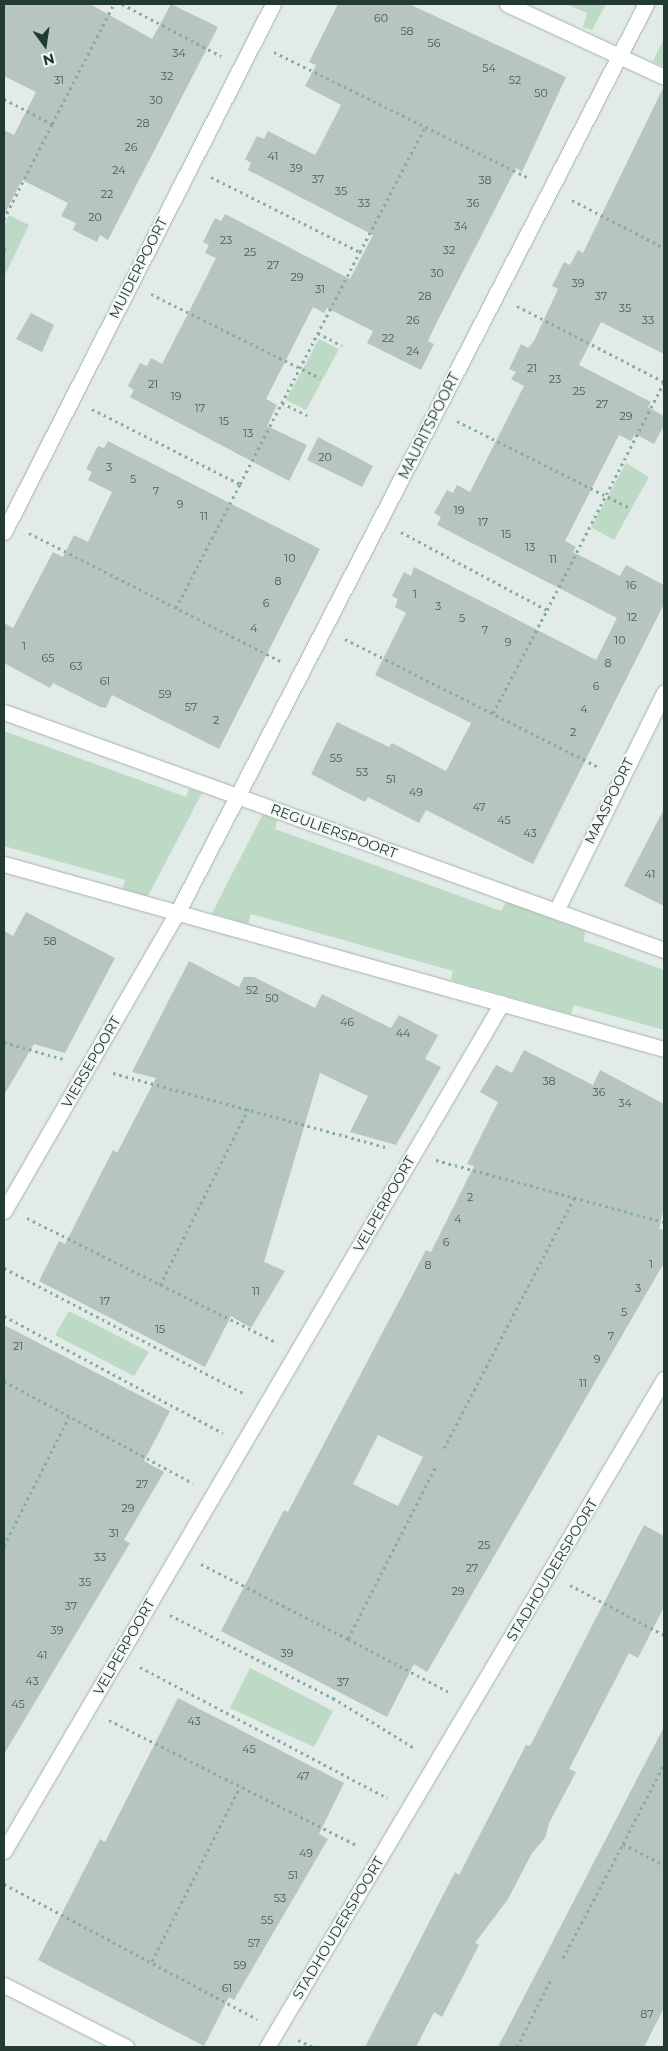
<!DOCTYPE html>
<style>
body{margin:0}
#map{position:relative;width:668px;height:2051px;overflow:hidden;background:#e2ebe7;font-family:Montserrat,sans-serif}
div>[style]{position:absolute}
.green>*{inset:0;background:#bcdac5}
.building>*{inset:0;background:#b7c5c0}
.path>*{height:3px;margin-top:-1.5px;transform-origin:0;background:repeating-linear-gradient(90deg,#84aca0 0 2.5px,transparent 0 6.5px)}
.roads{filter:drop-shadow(0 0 1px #a5b2ae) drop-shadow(0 0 1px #a5b2ae)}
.minor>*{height:15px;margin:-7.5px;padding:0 7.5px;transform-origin:7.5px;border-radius:7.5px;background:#fff}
span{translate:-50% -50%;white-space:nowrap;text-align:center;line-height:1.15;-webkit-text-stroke:4px #f2f7f5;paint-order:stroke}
.number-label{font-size:11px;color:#485d57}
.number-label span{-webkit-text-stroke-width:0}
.street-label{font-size:14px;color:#233a34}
.frame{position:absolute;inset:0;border:5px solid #233a34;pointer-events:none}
.north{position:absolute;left:20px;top:20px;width:50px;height:50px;-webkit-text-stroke:4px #f2f7f5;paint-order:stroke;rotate:166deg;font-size:14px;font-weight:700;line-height:20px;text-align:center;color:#233a34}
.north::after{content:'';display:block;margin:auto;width:18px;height:22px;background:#233a34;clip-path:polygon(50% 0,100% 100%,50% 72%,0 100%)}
</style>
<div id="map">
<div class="green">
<i style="clip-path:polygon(566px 4px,606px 4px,592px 30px,583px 27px,587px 13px)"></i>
<i style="clip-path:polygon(664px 39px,664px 62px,662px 66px,653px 61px)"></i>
<i style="clip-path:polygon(9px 215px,29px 225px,4px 277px,4px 226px)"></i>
<i style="clip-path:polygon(319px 339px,339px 349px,306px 410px,286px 400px)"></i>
<i style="clip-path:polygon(626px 463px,649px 477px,614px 540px,591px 527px)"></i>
<i style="clip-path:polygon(4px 731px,186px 797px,189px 789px,202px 793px,148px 896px,123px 889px,125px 880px,4px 846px)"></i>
<i style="clip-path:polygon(263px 814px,277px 820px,275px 829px,501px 911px,506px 902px,585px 931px,584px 941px,664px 970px,664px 1030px,574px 1005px,571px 1014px,451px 980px,453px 971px,251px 914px,248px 924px,212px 913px)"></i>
<i style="clip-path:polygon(69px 1311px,149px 1352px,134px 1376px,55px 1335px)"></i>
<i style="clip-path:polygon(250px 1668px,333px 1711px,314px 1747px,230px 1708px)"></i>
</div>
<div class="building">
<i style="clip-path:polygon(4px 4px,90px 4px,152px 39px,171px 4px,218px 27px,108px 240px,100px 235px,97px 242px,73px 230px,76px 223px,61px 216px,68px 203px,22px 180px,4px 215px,4px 130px,14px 135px,36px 92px,4px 76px)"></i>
<i style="clip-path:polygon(338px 4px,409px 4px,566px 77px,522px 172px,516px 168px,435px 326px,428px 341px,434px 344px,421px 370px,367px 343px,373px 331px,327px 308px,324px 313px,313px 307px,266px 399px,277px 405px,267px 426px,307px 445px,289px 481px,130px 397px,134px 390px,128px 386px,140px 363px,147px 366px,151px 358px,162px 364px,198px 294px,216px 258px,205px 253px,209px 245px,203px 242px,215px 218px,221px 221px,225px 214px,350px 279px,373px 235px,248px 170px,251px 163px,245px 159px,257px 136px,264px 139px,268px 131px,315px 155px,319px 148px,341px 105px,305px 86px,316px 65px,309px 62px)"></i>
<i style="clip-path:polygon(664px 86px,664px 354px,601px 322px,579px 365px,651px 402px,648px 407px,664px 416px,664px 425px,654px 444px,635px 434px,631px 441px,619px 435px,565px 541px,576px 547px,573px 552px,620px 576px,626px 565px,664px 585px,664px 604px,533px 864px,426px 810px,419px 823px,368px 797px,365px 802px,311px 774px,337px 722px,389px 747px,392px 743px,446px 771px,471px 723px,375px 675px,406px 613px,395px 607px,398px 599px,392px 596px,404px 572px,411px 576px,414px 567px,596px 660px,617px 618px,437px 525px,441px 517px,434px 513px,447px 490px,453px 493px,457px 485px,470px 492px,524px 386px,511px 379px,516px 372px,509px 369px,521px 344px,528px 348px,534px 341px,558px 289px,552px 286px,564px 262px,570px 265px,578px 250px,583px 253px)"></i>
<i style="clip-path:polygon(31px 313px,54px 325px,42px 352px,16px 339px)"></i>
<i style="clip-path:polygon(318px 437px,373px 466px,362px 487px,307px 460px)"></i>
<i style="clip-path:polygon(108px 441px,320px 549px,219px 749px,112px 695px,106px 708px,100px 707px,53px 683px,50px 688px,4px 663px,4px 623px,13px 628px,53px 552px,63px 557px,74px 535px,88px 542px,112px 492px,88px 480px,92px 472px,86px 469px,98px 446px,104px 448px)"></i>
<i style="clip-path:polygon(664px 809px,664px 906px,624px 886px)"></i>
<i style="clip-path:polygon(26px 912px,115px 958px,65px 1053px,34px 1044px,4px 1095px,4px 931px,13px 936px)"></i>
<i style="clip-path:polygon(189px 961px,239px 987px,244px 977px,254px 977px,315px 1008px,322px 994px,391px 1028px,399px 1015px,438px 1035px,425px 1059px,441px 1067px,396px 1145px,350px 1132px,368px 1096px,320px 1073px,264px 1262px,285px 1271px,251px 1328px,231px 1316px,205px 1367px,39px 1281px,59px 1241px,65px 1244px,113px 1150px,117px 1153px,156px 1078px,132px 1072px)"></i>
<i style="clip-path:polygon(evenodd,524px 1050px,593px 1085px,600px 1070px,664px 1104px,664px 1208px,659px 1229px,664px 1230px,664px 1263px,427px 1672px,414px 1664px,387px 1717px,221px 1631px,284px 1510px,288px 1512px,426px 1250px,431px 1252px,474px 1166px,467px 1164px,498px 1102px,480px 1092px,496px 1065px,512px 1073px,524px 1050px,378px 1435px,423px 1457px,398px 1506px,353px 1484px,378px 1435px)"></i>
<i style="clip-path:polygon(4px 1325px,170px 1411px,144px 1461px,164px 1472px,124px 1540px,130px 1543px,4px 1754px)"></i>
<i style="clip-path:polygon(644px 1525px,664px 1536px,664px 1607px,638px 1658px,629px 1653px,581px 1746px,569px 1769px,576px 1772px,549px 1823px,545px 1838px,532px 1853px,508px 1899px,475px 1943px,479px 1945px,442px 2017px,434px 2012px,416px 2047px,365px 2047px,455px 1872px,459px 1875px,526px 1745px,530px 1746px)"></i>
<i style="clip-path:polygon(178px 1698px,344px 1783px,319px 1834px,328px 1839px,234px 2000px,229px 1997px,204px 2046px,38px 1960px,100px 1839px,105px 1842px)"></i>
<i style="clip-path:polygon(664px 1727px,664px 2008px,644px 2047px,498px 2047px)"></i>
</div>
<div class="path">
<i style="left:122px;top:4px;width:112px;rotate:27.7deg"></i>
<i style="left:274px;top:52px;width:284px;rotate:26.3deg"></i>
<i style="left:4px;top:99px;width:54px;rotate:27.5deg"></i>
<i style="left:52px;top:124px;width:106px;rotate:116.8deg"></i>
<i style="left:52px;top:124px;width:135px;rotate:-62.7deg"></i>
<i style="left:211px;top:177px;width:167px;rotate:26.7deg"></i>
<i style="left:360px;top:252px;width:141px;rotate:-62.5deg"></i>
<i style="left:572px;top:200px;width:104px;rotate:27.6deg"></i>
<i style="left:4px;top:249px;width:2px;rotate:27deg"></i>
<i style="left:151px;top:294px;width:189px;rotate:26.4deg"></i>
<i style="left:517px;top:306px;width:165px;rotate:27.3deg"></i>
<i style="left:318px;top:333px;width:27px;rotate:28deg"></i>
<i style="left:282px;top:403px;width:28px;rotate:26deg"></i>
<i style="left:92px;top:409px;width:166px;rotate:26.9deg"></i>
<i style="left:240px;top:484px;width:261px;rotate:-62.7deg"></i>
<i style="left:457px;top:421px;width:194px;rotate:26.7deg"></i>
<i style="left:401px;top:532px;width:166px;rotate:28.1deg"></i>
<i style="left:547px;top:610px;width:256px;rotate:-62.8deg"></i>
<i style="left:29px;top:533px;width:282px;rotate:27deg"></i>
<i style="left:176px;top:608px;width:140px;rotate:-62.7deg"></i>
<i style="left:345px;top:639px;width:286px;rotate:26.8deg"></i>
<i style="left:493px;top:713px;width:116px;rotate:-62.3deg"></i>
<i style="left:4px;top:1042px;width:61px;rotate:16.1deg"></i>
<i style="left:113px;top:1073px;width:286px;rotate:15.2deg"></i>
<i style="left:436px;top:1160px;width:236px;rotate:15.2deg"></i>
<i style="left:27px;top:1218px;width:278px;rotate:26.5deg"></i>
<i style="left:4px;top:1268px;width:272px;rotate:27.6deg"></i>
<i style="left:160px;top:1285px;width:197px;rotate:-63.4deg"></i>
<i style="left:4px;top:1316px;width:248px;rotate:28.1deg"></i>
<i style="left:4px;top:1381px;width:215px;rotate:28.4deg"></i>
<i style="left:444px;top:1448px;width:282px;rotate:-62.5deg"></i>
<i style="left:435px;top:1468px;width:192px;rotate:117deg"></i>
<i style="left:348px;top:1639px;width:114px;rotate:27.7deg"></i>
<i style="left:4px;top:1546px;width:144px;rotate:-63.3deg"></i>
<i style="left:201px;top:1564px;width:165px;rotate:27deg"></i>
<i style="left:570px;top:1585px;width:106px;rotate:28deg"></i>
<i style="left:170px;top:1615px;width:183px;rotate:27deg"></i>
<i style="left:333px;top:1698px;width:97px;rotate:31.6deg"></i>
<i style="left:140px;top:1667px;width:280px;rotate:27.9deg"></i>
<i style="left:109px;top:1720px;width:279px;rotate:26.8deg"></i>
<i style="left:623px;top:1844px;width:90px;rotate:-62.9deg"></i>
<i style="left:4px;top:1884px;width:287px;rotate:28.1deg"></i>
<i style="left:563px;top:1958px;width:129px;rotate:-62.2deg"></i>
<i style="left:623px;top:1844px;width:46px;rotate:27.1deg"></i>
<i style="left:152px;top:1961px;width:195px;rotate:-63.2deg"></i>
<i style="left:298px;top:2040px;width:17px;rotate:25deg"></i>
<i style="left:517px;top:2047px;width:78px;rotate:-63.4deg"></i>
</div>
<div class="roads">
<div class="minor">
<i style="left:507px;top:4px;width:173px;rotate:24.9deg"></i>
<i style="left:4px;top:532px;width:593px;rotate:-63deg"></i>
<i style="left:4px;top:712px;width:702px;rotate:19.83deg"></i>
<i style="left:4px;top:864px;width:685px;rotate:15.66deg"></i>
<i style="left:556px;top:911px;width:244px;rotate:-63.7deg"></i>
<i style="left:4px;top:1211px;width:345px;rotate:-59.9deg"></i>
<i style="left:177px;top:913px;width:1023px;rotate:-62.71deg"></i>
<i style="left:4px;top:1851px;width:983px;rotate:-59.58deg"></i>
<i style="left:4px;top:1985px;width:137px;rotate:26.9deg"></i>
<i style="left:267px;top:2047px;width:777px;rotate:-59.28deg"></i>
</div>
</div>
<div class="number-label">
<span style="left:381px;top:18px">60</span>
<span style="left:407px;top:31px">58</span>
<span style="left:434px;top:43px">56</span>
<span style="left:179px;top:53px">34</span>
<span style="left:489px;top:68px">54</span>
<span style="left:167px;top:76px">32</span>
<span style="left:59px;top:80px">31</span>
<span style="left:515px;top:80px">52</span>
<span style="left:541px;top:93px">50</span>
<span style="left:156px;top:100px">30</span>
<span style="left:143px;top:123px">28</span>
<span style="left:131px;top:147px">26</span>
<span style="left:273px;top:156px">41</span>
<span style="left:296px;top:168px">39</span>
<span style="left:119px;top:170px">24</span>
<span style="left:318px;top:179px">37</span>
<span style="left:485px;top:180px">38</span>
<span style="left:341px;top:191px">35</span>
<span style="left:107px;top:194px">22</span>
<span style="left:364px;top:203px">33</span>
<span style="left:473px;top:203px">36</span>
<span style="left:95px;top:217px">20</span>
<span style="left:461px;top:226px">34</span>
<span style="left:226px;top:240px">23</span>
<span style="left:449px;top:250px">32</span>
<span style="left:250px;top:252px">25</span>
<span style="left:273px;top:265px">27</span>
<span style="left:437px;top:273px">30</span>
<span style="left:297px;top:277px">29</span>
<span style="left:578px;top:283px">39</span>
<span style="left:320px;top:289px">31</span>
<span style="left:425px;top:296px">28</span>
<span style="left:601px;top:296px">37</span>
<span style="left:625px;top:308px">35</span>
<span style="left:413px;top:320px">26</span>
<span style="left:648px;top:320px">33</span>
<span style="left:388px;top:338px">22</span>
<span style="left:413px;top:351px">24</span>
<span style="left:532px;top:368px">21</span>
<span style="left:555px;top:379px">23</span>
<span style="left:153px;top:384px">21</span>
<span style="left:579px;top:391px">25</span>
<span style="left:176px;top:396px">19</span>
<span style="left:602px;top:404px">27</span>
<span style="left:200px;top:408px">17</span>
<span style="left:626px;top:416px">29</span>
<span style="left:224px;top:421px">15</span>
<span style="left:248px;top:433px">13</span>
<span style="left:325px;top:457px">20</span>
<span style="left:109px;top:467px">3</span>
<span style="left:133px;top:479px">5</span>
<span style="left:156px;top:491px">7</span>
<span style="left:180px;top:504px">9</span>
<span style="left:459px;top:510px">19</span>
<span style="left:204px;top:516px">11</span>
<span style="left:483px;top:522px">17</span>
<span style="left:506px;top:534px">15</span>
<span style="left:530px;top:547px">13</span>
<span style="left:290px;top:558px">10</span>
<span style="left:553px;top:559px">11</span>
<span style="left:278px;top:581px">8</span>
<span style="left:631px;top:585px">16</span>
<span style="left:415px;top:594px">1</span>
<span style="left:266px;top:603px">6</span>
<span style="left:438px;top:606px">3</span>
<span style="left:632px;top:617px">12</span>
<span style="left:462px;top:618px">5</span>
<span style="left:254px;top:628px">4</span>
<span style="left:485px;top:630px">7</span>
<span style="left:620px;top:640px">10</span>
<span style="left:508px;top:642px">9</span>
<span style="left:24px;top:646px">1</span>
<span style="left:48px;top:658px">65</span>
<span style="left:608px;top:663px">8</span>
<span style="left:76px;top:666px">63</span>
<span style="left:105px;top:681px">61</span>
<span style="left:596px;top:686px">6</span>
<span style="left:165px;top:694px">59</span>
<span style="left:191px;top:707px">57</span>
<span style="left:584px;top:709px">4</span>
<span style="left:216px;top:720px">2</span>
<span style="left:573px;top:732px">2</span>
<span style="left:336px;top:758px">55</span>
<span style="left:362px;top:772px">53</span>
<span style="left:391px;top:779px">51</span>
<span style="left:416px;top:792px">49</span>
<span style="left:479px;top:807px">47</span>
<span style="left:504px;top:820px">45</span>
<span style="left:530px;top:833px">43</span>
<span style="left:650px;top:874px">41</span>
<span style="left:50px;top:941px">58</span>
<span style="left:252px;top:990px">52</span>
<span style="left:272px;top:998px">50</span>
<span style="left:347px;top:1022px">46</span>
<span style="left:403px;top:1033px">44</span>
<span style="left:549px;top:1081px">38</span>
<span style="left:599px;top:1092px">36</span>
<span style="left:625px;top:1103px">34</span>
<span style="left:470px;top:1197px">2</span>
<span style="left:458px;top:1219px">4</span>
<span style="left:446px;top:1242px">6</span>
<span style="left:651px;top:1264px">1</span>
<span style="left:428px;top:1265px">8</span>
<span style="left:638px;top:1288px">3</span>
<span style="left:256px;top:1291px">11</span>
<span style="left:105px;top:1301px">17</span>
<span style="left:624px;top:1312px">5</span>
<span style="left:160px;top:1329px">15</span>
<span style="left:611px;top:1336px">7</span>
<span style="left:18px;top:1346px">21</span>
<span style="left:597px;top:1359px">9</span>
<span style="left:583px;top:1383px">11</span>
<span style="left:142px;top:1484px">27</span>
<span style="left:128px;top:1508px">29</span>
<span style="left:114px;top:1533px">31</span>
<span style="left:484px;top:1545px">25</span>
<span style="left:100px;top:1557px">33</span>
<span style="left:472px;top:1568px">27</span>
<span style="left:85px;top:1582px">35</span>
<span style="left:458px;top:1591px">29</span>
<span style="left:71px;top:1606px">37</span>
<span style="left:57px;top:1630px">39</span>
<span style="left:287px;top:1653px">39</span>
<span style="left:42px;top:1655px">41</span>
<span style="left:32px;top:1681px">43</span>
<span style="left:343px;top:1682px">37</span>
<span style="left:18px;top:1704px">45</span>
<span style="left:194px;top:1721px">43</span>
<span style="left:249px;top:1749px">45</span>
<span style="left:303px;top:1776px">47</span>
<span style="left:306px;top:1853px">49</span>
<span style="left:293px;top:1875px">51</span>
<span style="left:280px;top:1898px">53</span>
<span style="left:267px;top:1920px">55</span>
<span style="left:254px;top:1943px">57</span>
<span style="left:240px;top:1965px">59</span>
<span style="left:227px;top:1988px">61</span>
<span style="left:647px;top:2014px">87</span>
</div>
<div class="street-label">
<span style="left:138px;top:268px;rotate:-63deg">MUIDERPOORT</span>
<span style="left:429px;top:426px;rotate:-63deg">MAURITSPOORT</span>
<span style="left:609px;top:801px;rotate:-64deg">MAASPOORT</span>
<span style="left:334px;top:831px;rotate:20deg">REGULIERSPOORT</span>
<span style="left:91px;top:1062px;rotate:-60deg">VIERSEPOORT</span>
<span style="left:384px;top:1204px;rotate:-60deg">VELPERPOORT</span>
<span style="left:552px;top:1570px;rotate:-59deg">STADHOUDERSPOORT</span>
<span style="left:124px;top:1647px;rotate:-60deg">VELPERPOORT</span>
<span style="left:338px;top:1928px;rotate:-59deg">STADHOUDERSPOORT</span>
</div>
<div class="frame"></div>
<div class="north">N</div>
</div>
